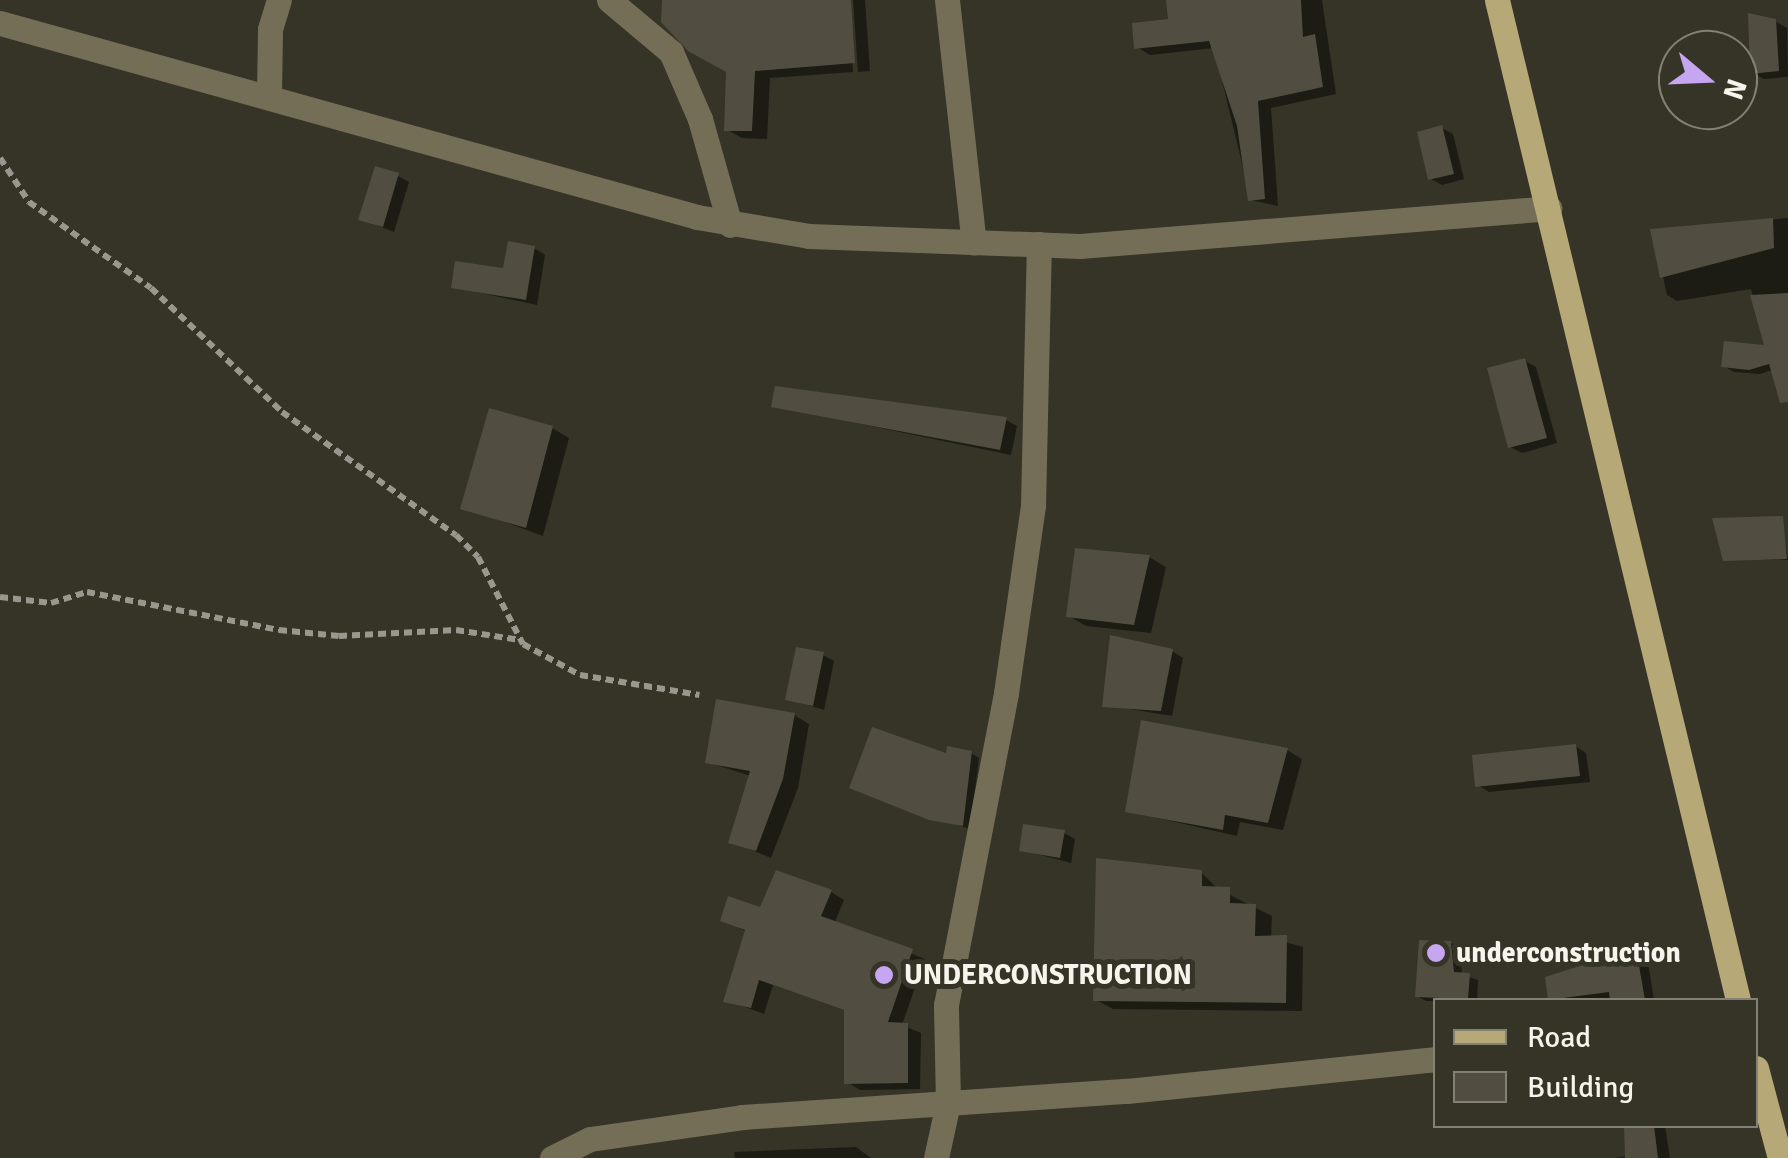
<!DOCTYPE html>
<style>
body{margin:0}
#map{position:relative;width:1788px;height:1158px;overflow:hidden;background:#363327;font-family:Signika,sans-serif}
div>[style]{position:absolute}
.shadow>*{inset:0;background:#0007}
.building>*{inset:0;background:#514e41}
.path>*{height:6px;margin-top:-3px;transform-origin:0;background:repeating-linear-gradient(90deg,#9a978e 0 8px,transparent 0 13px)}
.minor>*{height:25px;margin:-12.5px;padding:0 12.5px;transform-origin:12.5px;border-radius:12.5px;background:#756e57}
.major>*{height:25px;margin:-12.5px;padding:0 12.5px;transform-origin:12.5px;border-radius:12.5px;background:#b6a877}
.dots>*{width:28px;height:28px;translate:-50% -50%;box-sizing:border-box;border:5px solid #363327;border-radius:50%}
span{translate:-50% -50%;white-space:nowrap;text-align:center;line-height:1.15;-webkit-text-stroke:10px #363327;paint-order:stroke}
.poi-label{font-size:28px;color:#f6f4ec;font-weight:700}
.left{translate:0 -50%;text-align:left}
.legend{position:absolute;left:1433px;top:998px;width:325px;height:130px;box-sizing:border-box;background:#363327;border:2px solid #838076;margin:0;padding:12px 18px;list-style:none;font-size:30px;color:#f6f4ec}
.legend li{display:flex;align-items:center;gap:20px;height:50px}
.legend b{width:50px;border:2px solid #838076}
.north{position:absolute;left:1658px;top:30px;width:100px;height:100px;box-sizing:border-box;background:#363327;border:2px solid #838076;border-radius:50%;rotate:109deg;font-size:28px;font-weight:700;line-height:40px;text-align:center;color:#f6f4ec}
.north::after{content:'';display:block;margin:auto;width:35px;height:45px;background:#c6a6f0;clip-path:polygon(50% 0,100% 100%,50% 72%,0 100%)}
</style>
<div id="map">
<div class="shadow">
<i style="clip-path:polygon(665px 0,848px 0,853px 72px,770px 78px,767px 139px,742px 138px,726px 129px,729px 71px)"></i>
<i style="clip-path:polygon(853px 0,865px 0,870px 71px,858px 72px)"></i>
<i style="clip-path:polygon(1168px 0,1322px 0,1336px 94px,1271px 108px,1278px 206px,1251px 200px,1214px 48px,1150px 55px,1137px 47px,1170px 22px)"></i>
<i style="clip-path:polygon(1775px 21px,1787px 28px,1788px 77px,1764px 79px,1753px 73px)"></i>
<i style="clip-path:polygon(1442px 128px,1453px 134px,1464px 179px,1442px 185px,1431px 179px)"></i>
<i style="clip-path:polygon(398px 176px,409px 182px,394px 232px,361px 219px)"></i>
<i style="clip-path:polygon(1788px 218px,1788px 365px,1760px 374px,1734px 372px,1724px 366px,1767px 348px,1751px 289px,1677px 301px,1667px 295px,1653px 231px)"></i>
<i style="clip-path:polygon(534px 248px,545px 255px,537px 305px,454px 287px,506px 271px)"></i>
<i style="clip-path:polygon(1525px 361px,1536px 367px,1557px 443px,1522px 453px,1510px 447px)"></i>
<i style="clip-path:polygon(774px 406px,1006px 420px,1017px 426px,1011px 455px)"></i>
<i style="clip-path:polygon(552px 428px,569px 438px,543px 536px,463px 507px)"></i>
<i style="clip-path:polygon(1782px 519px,1788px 560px,1725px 559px)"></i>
<i style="clip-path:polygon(1149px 557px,1166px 567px,1151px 633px,1086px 626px,1069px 616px)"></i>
<i style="clip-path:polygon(1172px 651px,1183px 658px,1172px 716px,1105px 705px)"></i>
<i style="clip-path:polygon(823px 655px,834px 661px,824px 710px,788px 699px)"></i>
<i style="clip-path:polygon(794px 715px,809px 724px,798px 788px,771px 858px,731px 841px,751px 776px,707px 762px)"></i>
<i style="clip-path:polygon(1575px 746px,1586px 753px,1590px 782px,1489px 792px,1478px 785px)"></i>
<i style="clip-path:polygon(1287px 750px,1302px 759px,1283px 830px,1240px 822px,1237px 836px,1127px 811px)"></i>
<i style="clip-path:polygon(971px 753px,979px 758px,970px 829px,860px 792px)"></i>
<i style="clip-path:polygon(1064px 833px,1075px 839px,1071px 863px,1022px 850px)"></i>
<i style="clip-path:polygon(1202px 873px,1218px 889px,1272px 916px,1271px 938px,1303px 947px,1302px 1011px,1113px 1009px,1096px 1000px)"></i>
<i style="clip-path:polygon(831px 892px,844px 900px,834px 924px,925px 959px,902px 1025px,921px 1033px,920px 1089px,860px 1090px,847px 1082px,847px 1011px,773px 985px,764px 1014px,726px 1000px,747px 932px,723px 920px)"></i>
<i style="clip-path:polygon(1451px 943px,1460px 948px,1462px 975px,1478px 980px,1477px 1000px,1426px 1001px,1417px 996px)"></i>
<i style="clip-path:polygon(1636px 951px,1647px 957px,1654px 1000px,1551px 1000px,1547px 979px)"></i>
<i style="clip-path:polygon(1626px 1126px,1665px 1126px,1670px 1158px,1615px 1158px,1627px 1156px)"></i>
<i style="clip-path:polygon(856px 1147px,871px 1158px,735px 1158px,734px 1152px)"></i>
</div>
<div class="building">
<i style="clip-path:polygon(662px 0,851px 0,855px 63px,755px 71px,752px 131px,724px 131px,726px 72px,688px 51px,661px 22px)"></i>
<i style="clip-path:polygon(1166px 0,1301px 0,1303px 37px,1315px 34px,1323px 87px,1258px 101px,1265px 199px,1248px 201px,1237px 126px,1209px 41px,1134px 49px,1132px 23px,1168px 19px)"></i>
<i style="clip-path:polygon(1748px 13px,1776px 19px,1779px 71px,1750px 74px)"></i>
<i style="clip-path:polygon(1442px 125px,1454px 174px,1428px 180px,1417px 132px)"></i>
<i style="clip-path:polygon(375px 166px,399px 173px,383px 227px,358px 220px)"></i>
<i style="clip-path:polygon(1773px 218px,1774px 248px,1660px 278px,1650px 229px)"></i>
<i style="clip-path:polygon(508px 241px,535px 246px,526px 300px,451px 288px,455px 261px,503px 268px)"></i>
<i style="clip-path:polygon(1788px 293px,1788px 402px,1780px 403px,1769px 364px,1749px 370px,1721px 367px,1724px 341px,1764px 345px,1750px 295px)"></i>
<i style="clip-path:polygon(1525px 358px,1547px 438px,1508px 448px,1487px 368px)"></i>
<i style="clip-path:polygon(775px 386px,1007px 417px,1000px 450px,771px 407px)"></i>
<i style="clip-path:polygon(489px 408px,553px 426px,526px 528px,460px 509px)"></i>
<i style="clip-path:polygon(1783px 516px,1787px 559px,1723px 561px,1712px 518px)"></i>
<i style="clip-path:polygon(1075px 548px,1150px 555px,1134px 625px,1066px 617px)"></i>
<i style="clip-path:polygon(1110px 635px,1173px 649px,1161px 711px,1102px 707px)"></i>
<i style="clip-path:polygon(796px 647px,824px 652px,813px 706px,785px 700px)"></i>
<i style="clip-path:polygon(716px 699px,795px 713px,783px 779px,756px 851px,728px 843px,750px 771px,705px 763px)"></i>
<i style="clip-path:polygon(1141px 720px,1288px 748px,1268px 823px,1225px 815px,1223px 830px,1125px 812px)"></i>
<i style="clip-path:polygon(872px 727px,946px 753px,947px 746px,972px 751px,963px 826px,929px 820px,849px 788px)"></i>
<i style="clip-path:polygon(1576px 744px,1580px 776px,1475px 787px,1472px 755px)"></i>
<i style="clip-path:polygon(1023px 824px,1065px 830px,1060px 858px,1019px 851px)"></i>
<i style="clip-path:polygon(1096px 858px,1202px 870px,1202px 886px,1230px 887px,1230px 903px,1256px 904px,1255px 936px,1287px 935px,1286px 1003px,1093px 1001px)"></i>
<i style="clip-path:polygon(776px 870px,832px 890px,821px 916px,913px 949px,888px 1022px,908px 1023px,908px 1083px,844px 1084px,844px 1010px,759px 980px,751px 1008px,723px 1002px,745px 930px,720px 921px,728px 896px,760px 907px)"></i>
<i style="clip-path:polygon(1419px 940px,1451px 941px,1454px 972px,1470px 973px,1468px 999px,1415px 997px)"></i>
<i style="clip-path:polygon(1636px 948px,1645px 1000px,1610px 1000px,1609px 992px,1548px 1000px,1545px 977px)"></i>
<i style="clip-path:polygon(1624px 1126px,1654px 1126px,1658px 1158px,1625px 1158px)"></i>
</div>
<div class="path">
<i style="left:0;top:158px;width:53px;rotate:56.6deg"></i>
<i style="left:29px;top:202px;width:149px;rotate:35.2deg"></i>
<i style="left:151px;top:288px;width:180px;rotate:43.4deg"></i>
<i style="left:282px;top:412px;width:213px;rotate:35.3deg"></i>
<i style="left:456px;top:535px;width:31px;rotate:45deg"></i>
<i style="left:478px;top:557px;width:98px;rotate:62.7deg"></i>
<i style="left:523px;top:644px;width:65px;rotate:28.5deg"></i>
<i style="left:580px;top:675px;width:121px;rotate:9.5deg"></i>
<i style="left:0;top:597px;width:51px;rotate:6.7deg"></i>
<i style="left:51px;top:603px;width:38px;rotate:-17deg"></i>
<i style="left:87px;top:592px;width:196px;rotate:11.2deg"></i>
<i style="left:279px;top:630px;width:60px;rotate:5.7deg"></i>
<i style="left:339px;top:636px;width:117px;rotate:-2.9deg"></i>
<i style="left:456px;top:630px;width:65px;rotate:8.9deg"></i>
</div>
<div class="minor">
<i style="left:609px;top:0;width:81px;rotate:40deg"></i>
<i style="left:671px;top:52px;width:73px;rotate:66.6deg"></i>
<i style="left:700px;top:119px;width:110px;rotate:74.2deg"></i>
<i style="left:947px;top:0;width:244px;rotate:83.7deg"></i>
<i style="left:0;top:23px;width:723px;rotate:15.55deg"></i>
<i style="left:697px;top:217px;width:114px;rotate:9.6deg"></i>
<i style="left:809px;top:236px;width:271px;rotate:2.1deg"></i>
<i style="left:1080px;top:246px;width:471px;rotate:-4.6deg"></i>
<i style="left:269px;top:95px;width:66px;rotate:-89.1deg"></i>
<i style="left:270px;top:29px;width:30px;rotate:-73deg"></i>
<i style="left:552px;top:1158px;width:42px;rotate:-26.6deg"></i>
<i style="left:590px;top:1139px;width:154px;rotate:-8.2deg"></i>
<i style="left:742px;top:1117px;width:386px;rotate:-3.9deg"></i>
<i style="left:1127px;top:1091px;width:311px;rotate:-5.9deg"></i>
<i style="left:936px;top:1158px;width:56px;rotate:-77.7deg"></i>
<i style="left:948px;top:1103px;width:98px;rotate:-91.2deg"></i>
<i style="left:946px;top:1005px;width:318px;rotate:-79.1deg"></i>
<i style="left:1006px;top:693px;width:190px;rotate:-81.8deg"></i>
<i style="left:1033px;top:505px;width:261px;rotate:-88.7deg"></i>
</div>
<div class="major">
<i style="left:1497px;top:0;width:1029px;rotate:76.45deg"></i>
<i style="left:1756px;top:1068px;width:93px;rotate:75.1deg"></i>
</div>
<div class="dots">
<i style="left:1436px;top:953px;background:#c6a6f0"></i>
<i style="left:884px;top:975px;background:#c6a6f0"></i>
</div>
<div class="poi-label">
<span class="left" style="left:1456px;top:953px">underconstruction</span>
<span class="left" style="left:904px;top:975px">UNDERCONSTRUCTION</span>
</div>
<ul class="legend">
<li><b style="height:12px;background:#b6a877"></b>Road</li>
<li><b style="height:28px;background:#514e41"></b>Building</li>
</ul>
<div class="north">N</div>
</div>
